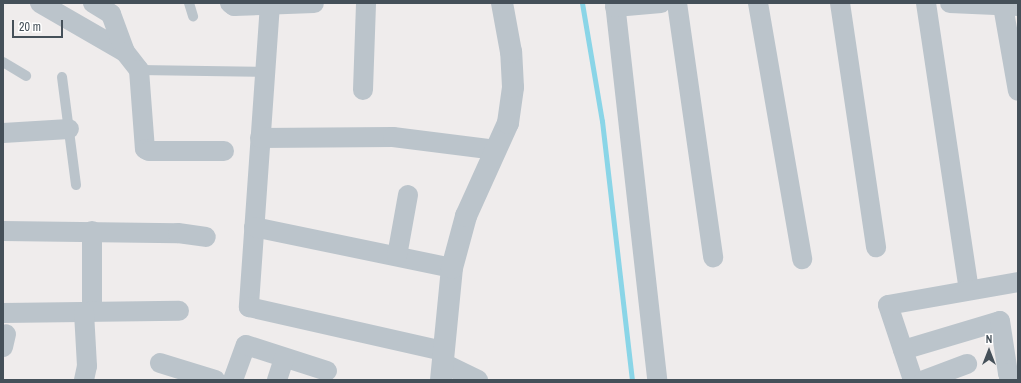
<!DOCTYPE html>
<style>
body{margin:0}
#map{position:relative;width:1021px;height:383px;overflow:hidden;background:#efecec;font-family:"Archivo Narrow",sans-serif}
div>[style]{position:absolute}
.stream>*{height:5px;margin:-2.5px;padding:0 2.5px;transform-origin:2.5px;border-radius:2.5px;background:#8ad5e7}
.service>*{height:10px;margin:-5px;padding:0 5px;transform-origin:5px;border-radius:5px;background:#bbc4cb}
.minor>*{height:20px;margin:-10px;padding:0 10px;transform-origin:10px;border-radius:10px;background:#bbc4cb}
.tertiary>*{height:22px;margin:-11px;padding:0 11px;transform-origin:11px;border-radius:11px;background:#bbc4cb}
span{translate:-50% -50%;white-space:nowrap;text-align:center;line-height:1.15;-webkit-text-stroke:4px #fff;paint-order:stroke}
.frame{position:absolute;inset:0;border:4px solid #455059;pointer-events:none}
.north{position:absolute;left:969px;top:331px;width:40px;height:40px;-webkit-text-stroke:3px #fff;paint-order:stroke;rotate:0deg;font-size:11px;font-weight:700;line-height:16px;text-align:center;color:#455059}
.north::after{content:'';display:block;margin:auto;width:14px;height:18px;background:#455059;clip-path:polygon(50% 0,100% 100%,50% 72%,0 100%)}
.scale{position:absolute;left:12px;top:20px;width:51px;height:18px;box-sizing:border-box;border:2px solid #455059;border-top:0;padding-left:5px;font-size:12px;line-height:14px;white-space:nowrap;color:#455059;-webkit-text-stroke:3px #fff;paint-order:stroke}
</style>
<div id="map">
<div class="stream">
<i style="left:582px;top:3px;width:120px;rotate:80.4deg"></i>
<i style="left:602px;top:121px;width:261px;rotate:83.4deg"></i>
</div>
<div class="service">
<i style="left:189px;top:3px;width:14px;rotate:73deg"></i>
<i style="left:3px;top:62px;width:27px;rotate:31deg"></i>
<i style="left:139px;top:70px;width:126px;rotate:0.9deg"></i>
<i style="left:62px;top:77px;width:109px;rotate:82.6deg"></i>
</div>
<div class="minor">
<i style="left:40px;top:3px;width:98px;rotate:30deg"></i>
<i style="left:93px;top:3px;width:21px;rotate:31deg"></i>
<i style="left:111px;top:14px;width:40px;rotate:69.8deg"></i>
<i style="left:125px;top:52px;width:23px;rotate:52deg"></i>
<i style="left:139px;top:70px;width:79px;rotate:85.7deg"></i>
<i style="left:145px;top:149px;width:4px;rotate:27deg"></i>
<i style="left:149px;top:151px;width:75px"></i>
<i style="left:230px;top:3px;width:5px;rotate:37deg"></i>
<i style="left:234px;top:6px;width:80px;rotate:-2.1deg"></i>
<i style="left:615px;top:3px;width:379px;rotate:83.6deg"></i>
<i style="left:677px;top:3px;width:257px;rotate:81.9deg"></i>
<i style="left:758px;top:3px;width:260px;rotate:80.2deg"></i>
<i style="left:840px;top:3px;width:247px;rotate:81.6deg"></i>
<i style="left:926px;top:3px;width:290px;rotate:81.5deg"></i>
<i style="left:950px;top:3px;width:68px;rotate:2.5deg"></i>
<i style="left:270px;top:4px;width:304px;rotate:94deg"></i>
<i style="left:249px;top:307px;width:199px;rotate:12.8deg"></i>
<i style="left:1003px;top:6px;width:86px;rotate:80deg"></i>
<i style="left:615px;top:7px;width:46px;rotate:-5deg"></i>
<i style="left:363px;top:90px;width:87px;rotate:-88deg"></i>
<i style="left:3px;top:133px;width:66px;rotate:-3.5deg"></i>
<i style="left:260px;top:138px;width:133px;rotate:-0.4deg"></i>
<i style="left:393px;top:137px;width:104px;rotate:7.2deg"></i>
<i style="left:254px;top:227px;width:202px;rotate:11.7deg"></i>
<i style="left:3px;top:231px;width:175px;rotate:0.7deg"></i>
<i style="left:178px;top:233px;width:28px;rotate:8deg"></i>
<i style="left:397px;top:256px;width:62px;rotate:-79.8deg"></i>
<i style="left:92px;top:312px;width:81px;rotate:-90deg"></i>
<i style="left:3px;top:313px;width:176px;rotate:-0.7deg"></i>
<i style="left:3px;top:347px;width:13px;rotate:-77deg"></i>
<i style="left:903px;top:350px;width:101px;rotate:-16.6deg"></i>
<i style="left:1000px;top:321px;width:53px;rotate:81.3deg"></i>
<i style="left:1008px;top:373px;width:7px;rotate:74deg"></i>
<i style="left:160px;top:363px;width:58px;rotate:17.2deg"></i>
<i style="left:443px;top:363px;width:39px;rotate:26deg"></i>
<i style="left:84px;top:380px;width:14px;rotate:-78deg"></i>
<i style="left:87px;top:366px;width:54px;rotate:-93.2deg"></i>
<i style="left:233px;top:380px;width:37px;rotate:-70deg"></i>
<i style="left:246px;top:345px;width:85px;rotate:17.8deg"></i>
<i style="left:277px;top:380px;width:23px;rotate:-72deg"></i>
<i style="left:913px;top:380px;width:79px;rotate:-108.4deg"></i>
<i style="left:888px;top:305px;width:132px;rotate:-10deg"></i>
<i style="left:924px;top:380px;width:46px;rotate:-20.4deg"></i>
</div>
<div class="tertiary">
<i style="left:441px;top:380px;width:113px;rotate:-84.4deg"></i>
<i style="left:452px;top:268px;width:54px;rotate:-74.9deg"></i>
<i style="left:466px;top:216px;width:102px;rotate:-65.7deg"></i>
<i style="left:508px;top:123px;width:36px;rotate:-82deg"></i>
<i style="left:513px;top:87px;width:35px;rotate:-93deg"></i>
<i style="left:511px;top:52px;width:50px;rotate:-100.4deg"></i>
</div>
<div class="frame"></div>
<div class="north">N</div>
<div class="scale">20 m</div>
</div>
